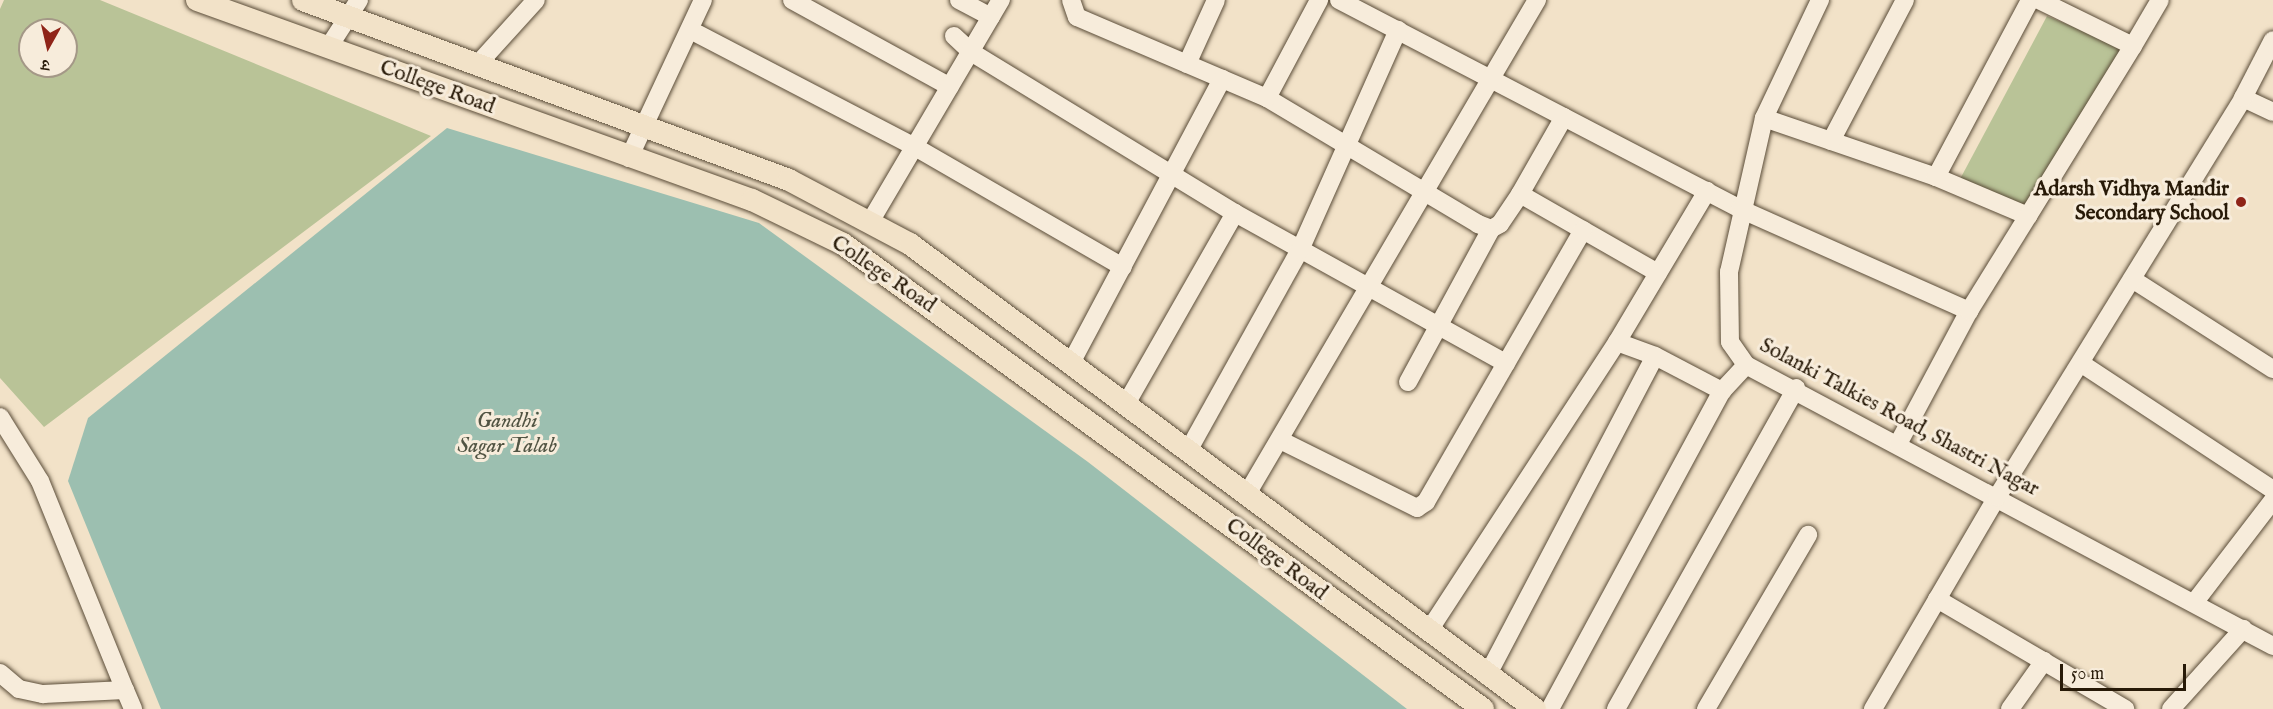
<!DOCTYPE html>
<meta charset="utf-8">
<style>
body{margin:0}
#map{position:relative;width:2273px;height:709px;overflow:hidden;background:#f2e2c8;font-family:"IM FELL English","Noto Serif Devanagari",serif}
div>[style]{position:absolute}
.green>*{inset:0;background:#b9c397}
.water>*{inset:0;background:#9cbfb0}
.roads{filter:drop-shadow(0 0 2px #5a4c38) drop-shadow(0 0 2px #5a4c38)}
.minor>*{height:18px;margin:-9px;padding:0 9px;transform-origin:9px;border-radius:9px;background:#f7ecdb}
.major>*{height:22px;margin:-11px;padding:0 11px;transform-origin:11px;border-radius:11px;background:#f2e2c8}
.dots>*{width:16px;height:16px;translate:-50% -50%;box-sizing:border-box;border:3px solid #f7ecdb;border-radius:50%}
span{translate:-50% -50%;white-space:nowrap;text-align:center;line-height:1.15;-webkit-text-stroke:6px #f7ecdb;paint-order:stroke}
.street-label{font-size:21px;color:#281a08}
.poi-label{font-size:21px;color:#281a08;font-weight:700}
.right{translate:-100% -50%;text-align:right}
.water-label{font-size:22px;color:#515443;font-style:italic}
.north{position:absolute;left:18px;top:18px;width:60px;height:60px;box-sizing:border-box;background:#f7ecdb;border:2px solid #a49887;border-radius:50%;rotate:188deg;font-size:16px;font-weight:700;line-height:24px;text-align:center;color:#281a08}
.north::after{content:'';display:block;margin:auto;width:21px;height:27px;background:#8f2418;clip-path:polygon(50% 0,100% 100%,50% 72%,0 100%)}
.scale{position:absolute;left:2060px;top:664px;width:126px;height:27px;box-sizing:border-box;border:3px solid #281a08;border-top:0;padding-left:8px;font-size:18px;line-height:21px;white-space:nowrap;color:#281a08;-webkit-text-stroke:4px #f7ecdb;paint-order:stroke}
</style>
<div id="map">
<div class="green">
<i style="clip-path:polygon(evenodd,4px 0,100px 0,431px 136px,44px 427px,0 378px,0 9px,4px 0,30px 30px,66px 30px,66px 66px,30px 66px,30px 30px)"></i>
<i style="clip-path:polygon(2047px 16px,2124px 48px,2033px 209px,1959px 181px)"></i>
</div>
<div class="water">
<i style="clip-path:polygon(447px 128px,759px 223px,1088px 462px,1407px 709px,161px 709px,68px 481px,88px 418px)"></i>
</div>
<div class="roads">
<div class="minor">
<i style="left:792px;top:0;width:180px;rotate:28.8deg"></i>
<i style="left:959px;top:0;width:36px;rotate:28deg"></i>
<i style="left:1071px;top:0;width:18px;rotate:71deg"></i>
<i style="left:1077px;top:17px;width:207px;rotate:23.1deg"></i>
<i style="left:1267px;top:98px;width:246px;rotate:30.8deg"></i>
<i style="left:1478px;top:224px;width:14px;rotate:21deg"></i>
<i style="left:1491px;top:229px;width:10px;rotate:-29deg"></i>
<i style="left:1500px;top:224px;width:36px;rotate:-56deg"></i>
<i style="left:1339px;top:0;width:452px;rotate:27.5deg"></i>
<i style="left:1740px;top:209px;width:251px;rotate:24deg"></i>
<i style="left:1820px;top:0;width:131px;rotate:115.4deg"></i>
<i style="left:1764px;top:118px;width:158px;rotate:102.8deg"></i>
<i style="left:1729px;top:272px;width:70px;rotate:89.2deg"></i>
<i style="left:1730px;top:342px;width:28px;rotate:55deg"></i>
<i style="left:1746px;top:365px;width:597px;rotate:28.07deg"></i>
<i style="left:698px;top:34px;width:245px;rotate:27.5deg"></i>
<i style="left:915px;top:147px;width:240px;rotate:30deg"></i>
<i style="left:954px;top:36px;width:23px;rotate:43deg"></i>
<i style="left:971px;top:52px;width:309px;rotate:31.4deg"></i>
<i style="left:1235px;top:213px;width:310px;rotate:29deg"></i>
<i style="left:2133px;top:46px;width:53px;rotate:-59.6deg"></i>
<i style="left:328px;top:48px;width:57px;rotate:-57.1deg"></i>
<i style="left:478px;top:64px;width:86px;rotate:-47.8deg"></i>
<i style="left:1187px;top:64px;width:70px;rotate:-65.6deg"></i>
<i style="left:1267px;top:98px;width:111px;rotate:-62deg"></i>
<i style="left:2243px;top:98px;width:33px;rotate:25deg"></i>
<i style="left:1564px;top:117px;width:89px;rotate:119.7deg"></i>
<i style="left:1520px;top:194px;width:159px;rotate:29.8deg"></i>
<i style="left:1764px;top:118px;width:182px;rotate:18.9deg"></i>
<i style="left:1936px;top:177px;width:100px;rotate:23deg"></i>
<i style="left:2028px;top:216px;width:200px;rotate:-58.3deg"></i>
<i style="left:2133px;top:46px;width:105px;rotate:-153.9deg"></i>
<i style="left:1831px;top:141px;width:159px;rotate:-62.3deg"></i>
<i style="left:629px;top:158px;width:174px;rotate:-64.9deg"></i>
<i style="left:1936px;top:177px;width:200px;rotate:-62deg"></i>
<i style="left:870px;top:222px;width:258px;rotate:-59.5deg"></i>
<i style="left:2132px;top:279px;width:167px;rotate:32.6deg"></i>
<i style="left:1617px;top:342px;width:176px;rotate:-59.2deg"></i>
<i style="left:1071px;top:363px;width:322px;rotate:-62deg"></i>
<i style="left:2082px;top:364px;width:229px;rotate:33.4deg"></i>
<i style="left:1408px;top:382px;width:174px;rotate:-61.5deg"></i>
<i style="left:1126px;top:404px;width:220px;rotate:-60.3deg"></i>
<i style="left:0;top:417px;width:75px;rotate:58deg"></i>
<i style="left:40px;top:481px;width:226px;rotate:67.9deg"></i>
<i style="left:1280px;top:440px;width:153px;rotate:26.4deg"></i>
<i style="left:1417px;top:508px;width:11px;rotate:-34deg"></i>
<i style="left:1426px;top:502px;width:314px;rotate:-60deg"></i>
<i style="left:1898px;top:444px;width:151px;rotate:-61.9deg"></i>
<i style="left:1969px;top:311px;width:112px;rotate:-58.2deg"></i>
<i style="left:1188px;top:451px;width:230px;rotate:-60.9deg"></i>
<i style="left:1300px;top:250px;width:241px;rotate:-66deg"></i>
<i style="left:1247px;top:494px;width:573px;rotate:-59.59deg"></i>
<i style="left:1937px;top:599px;width:218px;rotate:30.3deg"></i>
<i style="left:2194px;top:603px;width:130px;rotate:-52.5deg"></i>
<i style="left:1428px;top:632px;width:346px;rotate:-56.9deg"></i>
<i style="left:1617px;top:342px;width:40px;rotate:20.2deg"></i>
<i style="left:1655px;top:356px;width:76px;rotate:27.6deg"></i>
<i style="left:0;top:673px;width:25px;rotate:40deg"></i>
<i style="left:19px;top:689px;width:25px;rotate:12deg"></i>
<i style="left:43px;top:694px;width:82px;rotate:-2.8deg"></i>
<i style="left:125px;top:690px;width:21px;rotate:67deg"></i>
<i style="left:1487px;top:676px;width:361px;rotate:-62.3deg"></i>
<i style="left:1550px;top:709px;width:362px;rotate:-61.6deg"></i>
<i style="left:1722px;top:391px;width:35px;rotate:-47deg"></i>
<i style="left:1616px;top:709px;width:368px;rotate:-60.7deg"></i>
<i style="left:1706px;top:709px;width:202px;rotate:-59.6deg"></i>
<i style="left:1873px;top:709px;width:246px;rotate:-59.7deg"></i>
<i style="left:1997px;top:497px;width:469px;rotate:-58.3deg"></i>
<i style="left:2243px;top:98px;width:65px;rotate:-62.7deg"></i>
<i style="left:2010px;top:709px;width:59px;rotate:-54.7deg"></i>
<i style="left:2171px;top:709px;width:108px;rotate:-48deg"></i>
</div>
<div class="major">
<i style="left:197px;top:0;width:590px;rotate:19.82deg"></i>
<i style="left:752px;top:200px;width:101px;rotate:25.8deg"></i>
<i style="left:843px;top:244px;width:791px;rotate:36deg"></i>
<i style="left:303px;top:0;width:518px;rotate:20.32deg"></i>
<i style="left:789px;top:180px;width:137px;rotate:27.9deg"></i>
<i style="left:910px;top:244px;width:779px;rotate:36.65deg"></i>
</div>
</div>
<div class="dots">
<i style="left:2241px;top:202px;background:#8f2418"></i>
</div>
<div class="street-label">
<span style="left:437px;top:88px;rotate:20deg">College Road</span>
<span style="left:883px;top:275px;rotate:34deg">College Road</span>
<span style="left:1899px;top:418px;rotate:28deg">Solanki Talkies Road, Shastri Nagar</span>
<span style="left:1276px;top:560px;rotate:37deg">College Road</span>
</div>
<div class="poi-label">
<span class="right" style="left:2229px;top:202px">Adarsh Vidhya Mandir<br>Secondary School</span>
</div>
<div class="water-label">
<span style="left:507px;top:434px">Gandhi<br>Sagar Talab</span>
</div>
<div class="north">उ</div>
<div class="scale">50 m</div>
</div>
